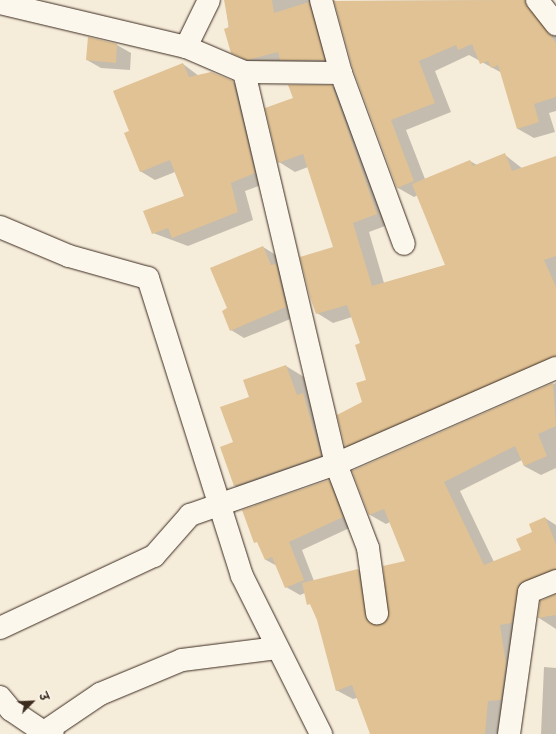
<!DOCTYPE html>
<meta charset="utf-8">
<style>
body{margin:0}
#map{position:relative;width:556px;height:734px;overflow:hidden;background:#f6ecda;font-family:Itim,"Playpen Sans Deva",sans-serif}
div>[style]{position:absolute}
.shadow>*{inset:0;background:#0003}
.building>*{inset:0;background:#e0c294}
.roads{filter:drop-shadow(0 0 1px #3b2a1e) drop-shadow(0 0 1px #3b2a1e)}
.minor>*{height:22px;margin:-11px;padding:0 11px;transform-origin:11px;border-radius:11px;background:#fbf7ec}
span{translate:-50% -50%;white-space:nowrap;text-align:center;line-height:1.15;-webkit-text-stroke:3.5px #fbf7ec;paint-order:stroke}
.north{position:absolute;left:12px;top:682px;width:40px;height:40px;-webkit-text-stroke:3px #fbf7ec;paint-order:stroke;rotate:66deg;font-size:11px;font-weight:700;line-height:16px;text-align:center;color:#3b2a1e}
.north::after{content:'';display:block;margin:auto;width:14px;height:18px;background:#3b2a1e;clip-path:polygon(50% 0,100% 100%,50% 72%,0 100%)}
</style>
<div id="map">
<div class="shadow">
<i style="clip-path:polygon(225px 0,329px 0,340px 69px,249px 62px,232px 52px)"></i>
<i style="clip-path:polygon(545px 0,556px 33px,556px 111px,549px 113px,555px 132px,534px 138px,518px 129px,502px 73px,469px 55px,435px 71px,451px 112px,406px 130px,425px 179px,470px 161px,477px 165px,504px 154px,523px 169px,556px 157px,556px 370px,362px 455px,346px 446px,363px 403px,367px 381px,361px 344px,352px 317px,333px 323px,317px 313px,334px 247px,308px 167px,295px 172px,279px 162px,332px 86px,348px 96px,393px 223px,369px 232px,384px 283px,446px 265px,418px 195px,414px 197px,398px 188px,335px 1px)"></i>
<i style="clip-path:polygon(89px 38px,117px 45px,131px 53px,130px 70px,101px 68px,87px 60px)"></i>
<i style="clip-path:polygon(183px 64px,199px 76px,233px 82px,248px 91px,269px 182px,245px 191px,253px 220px,188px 246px,153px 233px,185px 197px,175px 172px,155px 180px,140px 171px,130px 131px)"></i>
<i style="clip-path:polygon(263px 247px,276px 255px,300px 315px,244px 338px,231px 330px)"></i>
<i style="clip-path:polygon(286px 366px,304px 377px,340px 467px,254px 497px,235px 486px,234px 443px,250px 397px)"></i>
<i style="clip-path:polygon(556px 383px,556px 468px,541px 475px,524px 466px,522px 460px,460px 491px,494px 562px,522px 551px,545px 518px,556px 525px,556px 584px,535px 594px,502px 734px,371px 734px,357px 698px,353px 699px,336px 690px,318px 620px,305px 593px,300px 595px,286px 587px,277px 566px,266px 560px,244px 511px,329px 481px,342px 489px,356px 525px,302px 550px,314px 581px,358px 570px,374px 580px,386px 623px,407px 561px,390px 522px,386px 524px,370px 515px,353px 471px)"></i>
<i style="clip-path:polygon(556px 595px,556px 629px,539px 618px)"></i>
<i style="clip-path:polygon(544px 667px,556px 668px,556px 734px,541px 734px)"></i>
</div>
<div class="building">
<i style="clip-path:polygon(224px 0,272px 0,274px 13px,309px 2px,325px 60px,280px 60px,278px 52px,247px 60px,231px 53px,224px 29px,229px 27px)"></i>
<i style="clip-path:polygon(525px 0,556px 43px,556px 97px,534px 104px,539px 122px,517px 129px,498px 65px,491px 68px,488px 61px,480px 64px,472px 44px,458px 50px,456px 45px,419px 61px,435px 103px,391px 120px,414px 181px,397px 188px,353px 69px,334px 1px)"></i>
<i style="clip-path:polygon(88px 37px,117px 44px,116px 63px,86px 60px)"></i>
<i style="clip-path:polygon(183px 63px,189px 77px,211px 72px,233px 81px,255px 173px,231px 183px,238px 212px,172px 238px,168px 228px,152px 234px,143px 211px,184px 196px,170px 160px,140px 172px,124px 133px,129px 131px,113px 91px)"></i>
<i style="clip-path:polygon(288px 85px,332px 85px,377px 214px,353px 223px,372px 286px,445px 265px,412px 184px,470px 160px,473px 166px,505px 153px,512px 171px,556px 156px,556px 256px,544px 260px,556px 287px,556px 356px,345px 447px,337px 415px,362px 402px,356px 383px,366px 380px,355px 345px,360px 343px,347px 305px,316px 314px,310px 297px,300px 257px,333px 247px,303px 154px,278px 163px,265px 108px,293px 98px)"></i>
<i style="clip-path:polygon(263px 246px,271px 265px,276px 264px,286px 307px,230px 331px,222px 311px,227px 308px,210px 268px)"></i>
<i style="clip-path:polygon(286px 365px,297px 395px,303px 393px,321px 456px,234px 486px,220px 447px,233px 442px,220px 407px,249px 397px,243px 380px)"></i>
<i style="clip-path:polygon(553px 383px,556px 426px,538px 434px,547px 456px,524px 466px,515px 446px,444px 482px,484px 565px,521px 550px,516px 539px,532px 532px,529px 524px,545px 517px,556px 544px,556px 569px,519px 584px,512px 623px,500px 625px,506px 664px,501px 700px,488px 701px,485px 734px,370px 734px,352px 685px,336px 691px,317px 620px,310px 604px,307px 605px,302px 583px,358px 569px,367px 620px,378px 625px,388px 618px,383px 566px,405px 561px,384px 509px,369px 515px,352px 471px)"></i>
<i style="clip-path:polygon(329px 480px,343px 517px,289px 542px,304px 580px,285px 588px,272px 557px,265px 560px,257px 542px,254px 543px,242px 510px)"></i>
<i style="clip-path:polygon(556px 594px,556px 615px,538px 618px,540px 601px)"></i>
</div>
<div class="roads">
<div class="minor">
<i style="left:321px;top:0;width:76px;rotate:74.7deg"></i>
<i style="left:341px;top:73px;width:182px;rotate:69.8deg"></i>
<i style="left:537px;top:0;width:31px;rotate:52deg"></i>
<i style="left:0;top:3px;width:191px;rotate:13.3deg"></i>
<i style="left:186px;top:47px;width:52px;rotate:-63.9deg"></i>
<i style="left:186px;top:47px;width:63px;rotate:23.3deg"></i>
<i style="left:244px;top:72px;width:97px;rotate:0.6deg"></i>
<i style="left:244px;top:72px;width:403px;rotate:76.8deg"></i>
<i style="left:336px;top:464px;width:90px;rotate:69.1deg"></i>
<i style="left:368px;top:548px;width:66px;rotate:82.1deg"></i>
<i style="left:0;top:227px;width:75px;rotate:22.8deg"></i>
<i style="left:69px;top:256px;width:82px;rotate:15.6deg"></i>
<i style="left:148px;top:278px;width:312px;rotate:72.5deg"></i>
<i style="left:242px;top:576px;width:177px;rotate:63.4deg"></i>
<i style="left:0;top:628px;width:170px;rotate:-25.1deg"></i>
<i style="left:154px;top:556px;width:55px;rotate:-48.7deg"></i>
<i style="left:190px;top:515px;width:155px;rotate:-19.3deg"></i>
<i style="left:336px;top:464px;width:240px;rotate:-23.6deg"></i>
<i style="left:0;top:697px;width:17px;rotate:50deg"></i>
<i style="left:11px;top:710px;width:40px;rotate:34deg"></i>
<i style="left:44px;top:732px;width:9px;rotate:13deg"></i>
<i style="left:44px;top:732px;width:68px;rotate:-34.2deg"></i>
<i style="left:100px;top:694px;width:89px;rotate:-22.5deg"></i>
<i style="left:182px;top:660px;width:96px;rotate:-7.2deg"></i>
<i style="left:509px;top:734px;width:143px;rotate:-82deg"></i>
<i style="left:529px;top:592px;width:29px;rotate:-22deg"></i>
</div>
</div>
<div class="north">उ</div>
</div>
